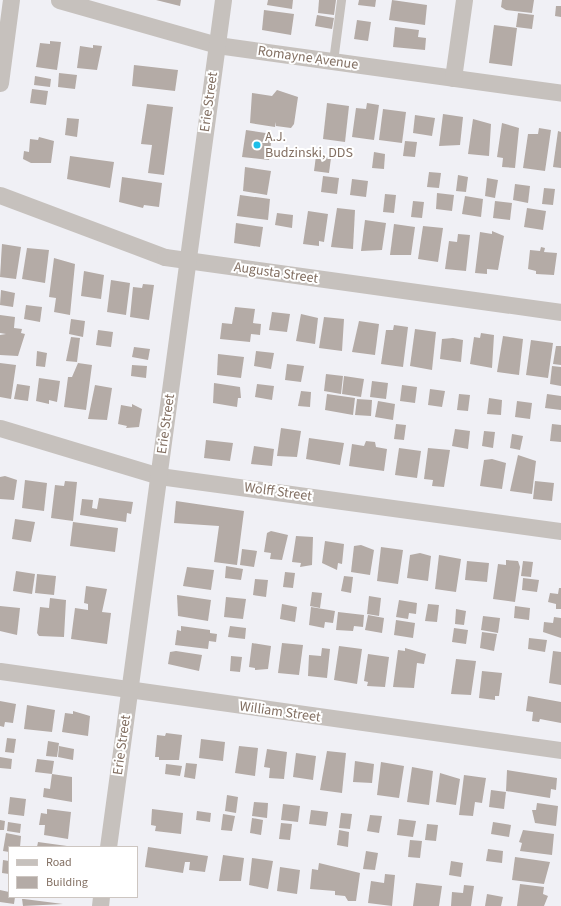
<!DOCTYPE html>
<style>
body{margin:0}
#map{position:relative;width:561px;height:906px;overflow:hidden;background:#f0f0f5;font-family:"Source Sans 3",sans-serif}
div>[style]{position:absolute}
.building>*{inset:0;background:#b4aba6}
.service>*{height:9px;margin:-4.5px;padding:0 4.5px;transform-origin:4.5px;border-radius:4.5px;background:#c6c1bd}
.minor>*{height:17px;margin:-8.5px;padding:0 8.5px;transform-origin:8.5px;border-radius:8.5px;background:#c6c1bd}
.dots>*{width:11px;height:11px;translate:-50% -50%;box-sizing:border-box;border:2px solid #fff;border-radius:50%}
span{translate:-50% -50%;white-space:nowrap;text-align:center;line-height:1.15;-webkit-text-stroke:4px #fff;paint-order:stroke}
.street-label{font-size:14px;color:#837063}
.poi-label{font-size:14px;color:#837063}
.left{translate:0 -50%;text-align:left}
.legend{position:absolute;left:8px;top:846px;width:130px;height:52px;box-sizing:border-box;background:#fff;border:1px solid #cdc6c1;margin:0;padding:5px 7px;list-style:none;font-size:12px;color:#837063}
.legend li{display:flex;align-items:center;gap:8px;height:20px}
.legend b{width:20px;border:1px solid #cdc6c1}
</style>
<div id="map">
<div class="building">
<i style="clip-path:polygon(156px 0,181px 0,180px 6px)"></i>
<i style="clip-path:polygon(268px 0,293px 0,292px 9px,267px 5px)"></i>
<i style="clip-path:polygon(319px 0,336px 0,334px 15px,318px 13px)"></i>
<i style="clip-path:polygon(359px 0,376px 0,375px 7px,358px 5px)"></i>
<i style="clip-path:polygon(392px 0,427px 5px,425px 25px,389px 20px)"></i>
<i style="clip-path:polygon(502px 0,534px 0,532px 13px,506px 10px,501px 7px)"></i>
<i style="clip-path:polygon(556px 6px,561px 6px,561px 17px,555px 16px)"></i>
<i style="clip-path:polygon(264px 10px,294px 14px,291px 35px,262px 30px)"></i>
<i style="clip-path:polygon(518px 13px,534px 15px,532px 29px,516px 27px)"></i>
<i style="clip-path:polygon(317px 15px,334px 18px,332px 29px,315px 26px)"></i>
<i style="clip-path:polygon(357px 20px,371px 22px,368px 41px,354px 39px)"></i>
<i style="clip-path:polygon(494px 25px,517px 28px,512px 66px,489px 63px)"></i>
<i style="clip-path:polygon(395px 27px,419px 30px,418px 37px,426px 38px,425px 50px,393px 47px)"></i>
<i style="clip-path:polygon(50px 41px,61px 42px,57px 70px,36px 67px,40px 43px,50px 44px)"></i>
<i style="clip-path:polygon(93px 45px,102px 46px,97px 70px,77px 68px,80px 46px,93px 48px)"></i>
<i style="clip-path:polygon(134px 65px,178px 70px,175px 91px,132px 86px)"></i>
<i style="clip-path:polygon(59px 73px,77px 75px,75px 89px,58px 87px)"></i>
<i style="clip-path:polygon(35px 76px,51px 79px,50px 87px,34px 85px)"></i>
<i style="clip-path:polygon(32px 89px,48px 91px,46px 105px,30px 103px)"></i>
<i style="clip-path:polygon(277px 90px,298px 97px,294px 124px,291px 128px,276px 126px,276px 122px,275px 127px,250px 123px,252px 93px,272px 96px)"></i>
<i style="clip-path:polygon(327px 103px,349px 106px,345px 142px,323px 139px)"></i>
<i style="clip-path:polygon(367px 103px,379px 105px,374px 140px,352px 137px,356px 108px,366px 109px)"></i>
<i style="clip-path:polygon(147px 104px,173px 107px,164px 175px,148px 173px,152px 145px,141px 144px)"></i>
<i style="clip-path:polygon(383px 109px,406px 112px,402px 143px,379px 140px)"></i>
<i style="clip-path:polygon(443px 114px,463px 117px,460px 145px,439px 146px)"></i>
<i style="clip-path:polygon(415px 115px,435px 118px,432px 136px,413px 133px)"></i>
<i style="clip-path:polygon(67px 118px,79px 119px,77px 137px,65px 135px)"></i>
<i style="clip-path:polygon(473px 119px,491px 124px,489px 156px,468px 154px)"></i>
<i style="clip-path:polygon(502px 123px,519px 128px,515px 168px,502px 167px,503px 158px,497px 157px)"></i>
<i style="clip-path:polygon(539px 128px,551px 130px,545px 171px,523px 168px,528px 134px,538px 134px)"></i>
<i style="clip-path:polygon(246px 130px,272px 134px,269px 160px,242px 157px)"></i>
<i style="clip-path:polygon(558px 131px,561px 132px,561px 168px,553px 167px)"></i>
<i style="clip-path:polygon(39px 137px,54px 141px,51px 163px,31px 163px,23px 159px,24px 151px,29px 152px,30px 139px,38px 140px)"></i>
<i style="clip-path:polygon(405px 141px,417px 142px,415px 157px,403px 156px)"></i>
<i style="clip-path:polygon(374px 152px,385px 154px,384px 169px,372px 168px)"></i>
<i style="clip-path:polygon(70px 156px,114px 162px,110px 188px,67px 179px)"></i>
<i style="clip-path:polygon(316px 156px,331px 158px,329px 173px,314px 171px)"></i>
<i style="clip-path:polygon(245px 167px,271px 171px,267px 195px,243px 191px)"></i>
<i style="clip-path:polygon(429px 172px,441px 173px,439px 188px,427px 187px)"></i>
<i style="clip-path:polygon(458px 175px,468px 177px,466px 192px,456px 191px)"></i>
<i style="clip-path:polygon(323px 176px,339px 178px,337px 194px,321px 192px)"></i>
<i style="clip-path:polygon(122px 177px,162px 183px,159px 207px,144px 205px,143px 208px,119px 202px)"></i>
<i style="clip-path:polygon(487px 178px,498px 180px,495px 198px,485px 196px)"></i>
<i style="clip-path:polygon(352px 179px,368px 181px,366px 197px,350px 195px)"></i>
<i style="clip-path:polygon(515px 184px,530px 186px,528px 203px,513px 200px)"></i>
<i style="clip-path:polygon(544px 188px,555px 189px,553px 205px,542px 204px)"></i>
<i style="clip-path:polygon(437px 193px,454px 195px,452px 211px,436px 209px)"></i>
<i style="clip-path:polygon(385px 194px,396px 195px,394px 213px,383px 212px)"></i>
<i style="clip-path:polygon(240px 195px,270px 199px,268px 220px,237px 216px)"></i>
<i style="clip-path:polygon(465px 196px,483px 199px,481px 217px,462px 214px)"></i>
<i style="clip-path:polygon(413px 201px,424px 202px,422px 218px,411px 217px)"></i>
<i style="clip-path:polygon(495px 201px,512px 203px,510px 220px,493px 218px)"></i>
<i style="clip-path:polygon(337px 208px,355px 210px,353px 249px,331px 247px)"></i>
<i style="clip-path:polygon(527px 208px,546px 211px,543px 230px,524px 227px)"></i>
<i style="clip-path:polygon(308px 211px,328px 214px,324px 242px,319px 241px,319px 246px,303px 244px)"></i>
<i style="clip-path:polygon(277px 213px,293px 215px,292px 228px,275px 225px)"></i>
<i style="clip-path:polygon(365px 220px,386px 223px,382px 250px,361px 251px)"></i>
<i style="clip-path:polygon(236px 223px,263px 227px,260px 247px,234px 243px)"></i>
<i style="clip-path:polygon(394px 224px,415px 227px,411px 255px,390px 255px)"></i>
<i style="clip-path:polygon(423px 226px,443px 228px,438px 262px,418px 259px)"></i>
<i style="clip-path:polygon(492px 231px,504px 236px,498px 270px,487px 269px,487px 274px,475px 273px,480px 232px,492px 234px)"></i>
<i style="clip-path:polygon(458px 234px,470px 235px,466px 271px,445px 269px,449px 241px,457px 242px)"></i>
<i style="clip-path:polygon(2px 244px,21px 247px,16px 279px,0 277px)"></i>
<i style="clip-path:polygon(541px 247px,545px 248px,544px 252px,557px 253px,554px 275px,536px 274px,536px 271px,528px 269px,530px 250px,540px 251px)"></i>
<i style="clip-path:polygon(27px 248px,49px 250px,45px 283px,22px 279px)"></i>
<i style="clip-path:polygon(54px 258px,75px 264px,70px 315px,54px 312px,56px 298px,49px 297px)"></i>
<i style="clip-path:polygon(84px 271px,104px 275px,101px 299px,81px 296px)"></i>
<i style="clip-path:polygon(111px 280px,130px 283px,126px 315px,107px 312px)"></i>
<i style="clip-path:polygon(143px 284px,154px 285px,149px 320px,130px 317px,133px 287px,142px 288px)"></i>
<i style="clip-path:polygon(1px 290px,15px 293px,13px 307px,0 305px)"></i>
<i style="clip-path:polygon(26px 305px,42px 307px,40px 322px,24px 319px)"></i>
<i style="clip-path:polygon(235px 307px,255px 309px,253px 323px,261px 324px,260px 335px,251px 334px,250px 342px,220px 339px,222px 323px,232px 324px)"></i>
<i style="clip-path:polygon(272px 312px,290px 314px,287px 332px,269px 330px)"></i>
<i style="clip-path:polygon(301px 314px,318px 318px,315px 344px,296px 341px)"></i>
<i style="clip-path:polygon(0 315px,15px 317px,14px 328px,22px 329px,21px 333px,25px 334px,18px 356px,0 355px,0 335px,6px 334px,0 333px)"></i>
<i style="clip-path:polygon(324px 317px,344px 319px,342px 351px,319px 348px)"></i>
<i style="clip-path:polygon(71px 319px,85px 321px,83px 337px,69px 334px)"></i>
<i style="clip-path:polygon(359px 321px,379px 324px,375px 355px,352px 352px)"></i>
<i style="clip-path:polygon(394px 325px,408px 327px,403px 367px,381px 364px,386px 330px,393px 330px)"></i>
<i style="clip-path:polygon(415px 329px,436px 332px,432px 370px,410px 366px)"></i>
<i style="clip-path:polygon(98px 330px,113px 332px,111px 347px,96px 345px)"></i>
<i style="clip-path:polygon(481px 333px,494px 335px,492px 368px,470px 364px,474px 337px,480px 338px)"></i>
<i style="clip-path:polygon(503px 336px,523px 339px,519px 375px,497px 372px)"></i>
<i style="clip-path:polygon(71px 337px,80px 338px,77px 362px,66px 361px)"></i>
<i style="clip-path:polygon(453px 338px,463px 340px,461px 362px,440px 359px,442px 339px)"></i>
<i style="clip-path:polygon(531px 340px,553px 343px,548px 378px,526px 375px)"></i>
<i style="clip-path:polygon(556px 346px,561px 346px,561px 365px,553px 364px)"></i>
<i style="clip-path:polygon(134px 347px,150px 349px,148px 360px,132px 357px)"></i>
<i style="clip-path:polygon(37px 351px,47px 353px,45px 367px,36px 366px)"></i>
<i style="clip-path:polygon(256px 351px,274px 353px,271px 369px,254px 366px)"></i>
<i style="clip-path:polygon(218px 354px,244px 357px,241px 378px,217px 375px)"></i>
<i style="clip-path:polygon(0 363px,16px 365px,11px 399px,0 397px)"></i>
<i style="clip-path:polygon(78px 363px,92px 365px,86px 410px,64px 407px,68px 377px,72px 377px)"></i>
<i style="clip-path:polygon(287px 364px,304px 366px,301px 382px,285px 380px)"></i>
<i style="clip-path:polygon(132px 365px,147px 366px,146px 378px,131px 376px)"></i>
<i style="clip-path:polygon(552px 366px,561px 367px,561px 386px,550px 384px)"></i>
<i style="clip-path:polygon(326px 374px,343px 376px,341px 394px,324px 391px)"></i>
<i style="clip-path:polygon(344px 376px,364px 379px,361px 397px,342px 394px)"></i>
<i style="clip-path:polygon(39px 378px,60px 381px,57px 402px,49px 400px,49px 404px,36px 401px)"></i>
<i style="clip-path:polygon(372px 381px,388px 383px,386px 399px,370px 397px)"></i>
<i style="clip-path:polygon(214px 383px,240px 387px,241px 398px,238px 398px,237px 407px,213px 403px)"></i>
<i style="clip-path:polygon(17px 384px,30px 386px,28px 401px,14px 399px)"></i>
<i style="clip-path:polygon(257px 384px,274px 386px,272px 400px,255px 397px)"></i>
<i style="clip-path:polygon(95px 385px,112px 388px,107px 420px,88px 419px)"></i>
<i style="clip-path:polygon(402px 385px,417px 387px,415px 403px,400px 401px)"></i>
<i style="clip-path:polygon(430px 389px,445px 391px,442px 407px,428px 405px)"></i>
<i style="clip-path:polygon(301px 391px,311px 392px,310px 407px,298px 406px)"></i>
<i style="clip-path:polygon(327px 394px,355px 398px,353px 415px,325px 410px)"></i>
<i style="clip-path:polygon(459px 394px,470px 395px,468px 411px,457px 410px)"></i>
<i style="clip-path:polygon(547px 394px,561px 396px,561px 410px,545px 408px)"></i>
<i style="clip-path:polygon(489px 398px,502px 400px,501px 415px,487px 414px)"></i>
<i style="clip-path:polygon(357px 399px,372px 400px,371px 416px,355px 415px)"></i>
<i style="clip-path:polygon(378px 401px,395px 404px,393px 420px,375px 417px)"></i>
<i style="clip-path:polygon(517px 401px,532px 403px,530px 419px,515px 417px)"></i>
<i style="clip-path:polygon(132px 404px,142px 409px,139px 427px,126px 428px,127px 426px,118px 424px,121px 405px,132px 407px)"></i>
<i style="clip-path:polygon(396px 424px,406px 425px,404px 440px,394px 439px)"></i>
<i style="clip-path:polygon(552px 424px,561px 425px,561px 442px,550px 441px)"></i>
<i style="clip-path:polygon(281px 428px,301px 431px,297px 457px,277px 456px)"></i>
<i style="clip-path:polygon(455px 429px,470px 431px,468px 449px,452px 446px)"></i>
<i style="clip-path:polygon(484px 431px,495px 432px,493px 448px,482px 446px)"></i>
<i style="clip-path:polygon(512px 434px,523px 436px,520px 450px,510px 448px)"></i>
<i style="clip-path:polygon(309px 438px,344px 443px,340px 465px,306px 459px)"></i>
<i style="clip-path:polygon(206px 440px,233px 443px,230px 461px,204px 458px)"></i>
<i style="clip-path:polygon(366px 441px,375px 442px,376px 447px,387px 449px,384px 471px,349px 466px,352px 444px,364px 446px)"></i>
<i style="clip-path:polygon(254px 446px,274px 449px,272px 466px,251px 464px)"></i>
<i style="clip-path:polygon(399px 448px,421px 451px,417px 478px,395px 475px)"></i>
<i style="clip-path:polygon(428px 448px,450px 450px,444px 487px,432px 486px,433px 480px,424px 479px)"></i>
<i style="clip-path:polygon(518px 455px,536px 461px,532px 494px,510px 491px)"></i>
<i style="clip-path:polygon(492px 459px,506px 463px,502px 489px,480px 486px,484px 460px)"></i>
<i style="clip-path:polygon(5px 476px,17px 480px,14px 500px,0 499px,0 477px)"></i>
<i style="clip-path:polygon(25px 480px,47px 483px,44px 511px,22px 508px)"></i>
<i style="clip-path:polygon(65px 481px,77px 482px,73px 521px,51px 518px,55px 485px,64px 486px)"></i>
<i style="clip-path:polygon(535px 481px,554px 483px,552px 501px,533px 499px)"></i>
<i style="clip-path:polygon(99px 498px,133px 502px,131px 514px,127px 513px,126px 522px,80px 515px,82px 499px,93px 500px,92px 508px,97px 509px)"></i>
<i style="clip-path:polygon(176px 501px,244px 511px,237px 565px,214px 562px,219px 526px,174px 523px)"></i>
<i style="clip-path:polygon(15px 519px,35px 522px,31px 542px,12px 539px)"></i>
<i style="clip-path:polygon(73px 522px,118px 528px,115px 552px,70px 546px)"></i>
<i style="clip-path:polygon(271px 531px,288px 535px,282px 560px,270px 559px,271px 553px,264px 552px,267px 533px)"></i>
<i style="clip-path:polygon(296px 536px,313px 537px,312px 565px,300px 567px,301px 563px,292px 562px)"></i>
<i style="clip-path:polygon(325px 541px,344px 544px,342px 564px,338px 563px,337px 570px,322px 563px)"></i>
<i style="clip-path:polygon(361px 545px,374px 550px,370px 575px,351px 572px,354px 546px)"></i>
<i style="clip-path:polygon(381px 547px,403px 550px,398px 584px,377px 581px)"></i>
<i style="clip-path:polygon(242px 549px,257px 551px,254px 567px,240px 565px)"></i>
<i style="clip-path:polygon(420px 553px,431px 556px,428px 581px,407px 578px,410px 555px)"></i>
<i style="clip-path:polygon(439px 555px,461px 559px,456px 592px,435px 589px)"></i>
<i style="clip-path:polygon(506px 560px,518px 561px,520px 567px,515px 602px,493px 599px,498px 564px,506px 565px)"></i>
<i style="clip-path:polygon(467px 561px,489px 563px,487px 582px,465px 580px)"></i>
<i style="clip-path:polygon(523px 561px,533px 562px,531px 577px,521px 576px)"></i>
<i style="clip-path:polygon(226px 566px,243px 569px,241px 580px,225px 578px)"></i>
<i style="clip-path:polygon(187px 567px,214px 570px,211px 590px,183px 586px)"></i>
<i style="clip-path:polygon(16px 571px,35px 574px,32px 594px,13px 591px)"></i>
<i style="clip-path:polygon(285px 572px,295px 573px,293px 588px,283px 587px)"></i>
<i style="clip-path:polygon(37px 574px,56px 576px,54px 595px,35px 593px)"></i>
<i style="clip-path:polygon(344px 576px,353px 577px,351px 593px,341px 591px)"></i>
<i style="clip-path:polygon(523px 578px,539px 580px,537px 592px,522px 590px)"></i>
<i style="clip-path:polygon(255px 579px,268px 580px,266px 597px,253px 595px)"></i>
<i style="clip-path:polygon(86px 586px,107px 589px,102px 612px,111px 613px,107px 644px,71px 639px,75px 608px,88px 610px,88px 604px,84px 603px)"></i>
<i style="clip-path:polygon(559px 588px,561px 588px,561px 609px,556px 609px,556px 604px,548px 602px,550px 593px,558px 594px)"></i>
<i style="clip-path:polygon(312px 592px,322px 593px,320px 608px,310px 606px)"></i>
<i style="clip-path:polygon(177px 595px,211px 600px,208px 621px,178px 616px)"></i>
<i style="clip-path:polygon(369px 596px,381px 598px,379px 616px,367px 614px)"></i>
<i style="clip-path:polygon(226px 597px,246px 599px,243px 619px,224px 617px)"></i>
<i style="clip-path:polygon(50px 598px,66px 600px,64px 637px,39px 636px,37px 633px,40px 607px,49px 608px)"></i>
<i style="clip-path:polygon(399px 600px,417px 603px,416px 614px,409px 613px,408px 619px,396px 617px)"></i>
<i style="clip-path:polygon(282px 604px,297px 607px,295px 622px,280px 619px)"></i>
<i style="clip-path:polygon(428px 604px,439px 605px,437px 622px,425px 621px)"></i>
<i style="clip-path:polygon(0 606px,20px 608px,17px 635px,0 631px)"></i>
<i style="clip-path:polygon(515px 606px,530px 608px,529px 620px,514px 618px)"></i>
<i style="clip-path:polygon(311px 607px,335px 611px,333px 623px,325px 622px,324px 628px,309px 625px)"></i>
<i style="clip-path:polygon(456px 609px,466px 611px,464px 625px,455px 624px)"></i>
<i style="clip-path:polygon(338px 612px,364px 615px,363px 627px,354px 626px,353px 631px,336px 630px)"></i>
<i style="clip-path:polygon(368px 615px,384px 618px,382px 633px,365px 630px)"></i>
<i style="clip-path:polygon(483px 616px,500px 618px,498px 633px,481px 630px)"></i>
<i style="clip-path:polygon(554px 617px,561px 618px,561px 638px,543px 632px,544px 622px,553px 623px)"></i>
<i style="clip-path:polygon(396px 620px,415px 623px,413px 638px,394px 635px)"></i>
<i style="clip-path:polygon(181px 626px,210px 630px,210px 633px,217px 634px,216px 642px,209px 641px,208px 649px,175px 645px,177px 630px,181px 631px)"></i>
<i style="clip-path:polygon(230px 626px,246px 628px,245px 639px,228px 637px)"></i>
<i style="clip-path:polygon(454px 628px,468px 630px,466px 644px,452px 642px)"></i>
<i style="clip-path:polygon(482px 632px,497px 634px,494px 651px,480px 648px)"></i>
<i style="clip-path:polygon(529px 638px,547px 640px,545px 652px,528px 649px)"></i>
<i style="clip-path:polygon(252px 643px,271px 646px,268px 669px,255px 670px,255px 668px,249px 667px)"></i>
<i style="clip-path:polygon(282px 643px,303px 645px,299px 675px,278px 673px)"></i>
<i style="clip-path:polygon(339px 646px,362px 649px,357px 684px,334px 680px)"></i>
<i style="clip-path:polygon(322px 648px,330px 649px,327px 678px,308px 676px,309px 655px,321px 656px)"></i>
<i style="clip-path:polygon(405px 648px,426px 654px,424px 664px,417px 663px,414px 688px,393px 687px,398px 650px,405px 651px)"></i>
<i style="clip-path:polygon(176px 651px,202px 655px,199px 671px,168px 664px,170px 652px)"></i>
<i style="clip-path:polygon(553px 651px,561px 652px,561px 685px,549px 683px)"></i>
<i style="clip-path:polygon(368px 654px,389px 657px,385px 687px,367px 686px,368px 682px,364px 681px)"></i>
<i style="clip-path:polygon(231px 656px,242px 657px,240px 672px,230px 671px)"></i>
<i style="clip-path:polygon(456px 659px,476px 661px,471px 695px,451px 694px)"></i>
<i style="clip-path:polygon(482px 671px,502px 673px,499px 696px,495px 696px,495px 700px,479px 698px)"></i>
<i style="clip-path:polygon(528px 696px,561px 702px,561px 723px,540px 719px,539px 722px,532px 721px,533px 712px,526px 711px)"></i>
<i style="clip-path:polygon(0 701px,16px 704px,13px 723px,5px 722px,4px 727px,0 726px)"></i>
<i style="clip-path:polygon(27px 705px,55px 710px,52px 732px,24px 729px)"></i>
<i style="clip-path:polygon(73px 711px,90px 716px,88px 736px,62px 732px,65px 713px,73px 714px)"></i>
<i style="clip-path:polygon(166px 733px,182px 735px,179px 760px,159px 760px,159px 757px,155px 757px,157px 735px,165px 736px)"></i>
<i style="clip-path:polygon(7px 738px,16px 739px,14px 753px,5px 752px)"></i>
<i style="clip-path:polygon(201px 739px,225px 742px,223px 761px,199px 758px)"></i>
<i style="clip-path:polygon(48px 741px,59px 743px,57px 757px,46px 756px)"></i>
<i style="clip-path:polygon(59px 746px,74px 749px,73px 760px,58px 757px)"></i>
<i style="clip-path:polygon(239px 746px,258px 748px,255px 776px,235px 773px)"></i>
<i style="clip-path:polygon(267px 749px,287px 752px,284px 779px,269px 778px,270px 768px,264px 767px)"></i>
<i style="clip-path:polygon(327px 751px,346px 753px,342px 793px,320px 790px)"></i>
<i style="clip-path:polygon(296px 753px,316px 756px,313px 780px,293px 777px)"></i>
<i style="clip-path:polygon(0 757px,12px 759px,11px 769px,0 768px)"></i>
<i style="clip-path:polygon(37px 759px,54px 761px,52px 774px,35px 772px)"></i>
<i style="clip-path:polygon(355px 761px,374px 764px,372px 783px,353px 782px)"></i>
<i style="clip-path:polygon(381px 762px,404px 766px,399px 798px,377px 795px)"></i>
<i style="clip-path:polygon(186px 763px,197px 764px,195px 779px,184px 777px)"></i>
<i style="clip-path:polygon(166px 764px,182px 766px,180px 776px,165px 774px)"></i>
<i style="clip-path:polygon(412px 767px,433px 771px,429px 805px,407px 802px)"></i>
<i style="clip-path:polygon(507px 770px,557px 778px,556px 790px,551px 789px,550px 798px,506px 791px)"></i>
<i style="clip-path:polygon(440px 773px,460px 779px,456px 805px,436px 802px)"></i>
<i style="clip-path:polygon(52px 774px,72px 777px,72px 802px,43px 797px,44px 788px,50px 789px)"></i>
<i style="clip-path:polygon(464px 775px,486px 778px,482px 803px,475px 802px,473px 816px,459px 815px)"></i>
<i style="clip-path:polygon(491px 790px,506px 792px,504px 809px,489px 807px)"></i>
<i style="clip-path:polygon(227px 795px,238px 797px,236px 813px,225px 811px)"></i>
<i style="clip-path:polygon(10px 797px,26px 799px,24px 816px,8px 814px)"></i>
<i style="clip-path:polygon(254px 802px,268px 803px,267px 818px,252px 816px)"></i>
<i style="clip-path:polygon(537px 803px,558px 806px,556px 826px,535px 823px,532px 810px,536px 810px)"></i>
<i style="clip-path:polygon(283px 804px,300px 806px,298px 822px,281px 820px)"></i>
<i style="clip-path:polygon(47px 809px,71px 812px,68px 839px,44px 835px,45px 825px,39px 825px,41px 813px,47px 814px)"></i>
<i style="clip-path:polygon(152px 809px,183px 813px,181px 834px,155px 831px,156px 826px,151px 825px)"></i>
<i style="clip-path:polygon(311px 810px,328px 812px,326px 826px,309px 824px)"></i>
<i style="clip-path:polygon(197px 811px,211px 813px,210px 822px,196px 820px)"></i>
<i style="clip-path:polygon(341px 813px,352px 814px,350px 829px,339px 828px)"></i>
<i style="clip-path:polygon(223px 814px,235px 816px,232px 831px,221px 830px)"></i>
<i style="clip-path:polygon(370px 815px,382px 816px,379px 833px,367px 831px)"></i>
<i style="clip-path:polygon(252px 818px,263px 820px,261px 835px,250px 833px)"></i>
<i style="clip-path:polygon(399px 819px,416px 821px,413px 837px,397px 835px)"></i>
<i style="clip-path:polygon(0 820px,5px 821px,4px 830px,0 830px)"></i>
<i style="clip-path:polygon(8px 822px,21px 824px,20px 833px,7px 831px)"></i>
<i style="clip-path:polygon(493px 822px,511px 825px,509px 837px,491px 834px)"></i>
<i style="clip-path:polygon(281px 823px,292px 824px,290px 840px,279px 839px)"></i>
<i style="clip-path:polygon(427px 824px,438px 825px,436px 841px,425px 840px)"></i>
<i style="clip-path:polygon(339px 830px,349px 832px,348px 847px,337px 845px)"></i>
<i style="clip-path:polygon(523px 830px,554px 834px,552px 855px,520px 851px,522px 843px,519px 842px)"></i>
<i style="clip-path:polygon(6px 833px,21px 836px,20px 847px,9px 847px,9px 852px,3px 851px)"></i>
<i style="clip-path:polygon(410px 840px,422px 841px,420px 858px,408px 857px)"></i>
<i style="clip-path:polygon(38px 842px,67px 846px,67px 847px,37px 847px)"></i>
<i style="clip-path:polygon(148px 847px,208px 856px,205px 872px,189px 870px,190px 862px,185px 862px,183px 873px,145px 867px)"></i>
<i style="clip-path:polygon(488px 849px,503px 851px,502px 863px,486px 861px)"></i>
<i style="clip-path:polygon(366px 851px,378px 853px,375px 870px,363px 869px)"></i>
<i style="clip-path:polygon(223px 855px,244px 858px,241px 881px,219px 881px)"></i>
<i style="clip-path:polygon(515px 857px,550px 862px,544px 884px,512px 880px)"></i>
<i style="clip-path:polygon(252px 858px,273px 861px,268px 889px,249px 885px)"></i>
<i style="clip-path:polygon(3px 860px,9px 861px,9px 874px,2px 873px)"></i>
<i style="clip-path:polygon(451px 861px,463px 863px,461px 877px,449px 875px)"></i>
<i style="clip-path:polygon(319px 863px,360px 873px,356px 901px,348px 901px,345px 896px,335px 895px,335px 891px,310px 889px,312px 869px,318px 870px)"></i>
<i style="clip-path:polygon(280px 867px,300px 870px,297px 894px,277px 891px)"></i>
<i style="clip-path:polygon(385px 874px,395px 875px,392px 906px,368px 903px,371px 881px,384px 883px)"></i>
<i style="clip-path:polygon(416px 883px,442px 886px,439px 906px,413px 906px)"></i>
<i style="clip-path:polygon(520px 884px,544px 887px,543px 894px,548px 896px,544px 906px,517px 906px)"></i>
<i style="clip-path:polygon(464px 885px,474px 886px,471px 906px,451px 906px,452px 892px,463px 893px)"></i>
<i style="clip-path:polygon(0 890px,9px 892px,9px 897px,15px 897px,14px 904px,0 902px)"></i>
<i style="clip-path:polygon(487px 894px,503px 897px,501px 906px,485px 906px)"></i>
<i style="clip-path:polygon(22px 899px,24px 899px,63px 904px,23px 906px)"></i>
</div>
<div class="service">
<i style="left:333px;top:61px;width:62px;rotate:-82.5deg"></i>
</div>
<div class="minor">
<i style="left:59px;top:0;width:164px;rotate:15.9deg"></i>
<i style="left:217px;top:45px;width:347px;rotate:7.9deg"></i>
<i style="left:453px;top:78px;width:79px;rotate:-82deg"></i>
<i style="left:0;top:83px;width:84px;rotate:-82.5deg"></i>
<i style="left:0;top:195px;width:176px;rotate:20.6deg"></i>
<i style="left:165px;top:257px;width:400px;rotate:7.9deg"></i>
<i style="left:0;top:428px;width:166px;rotate:16.8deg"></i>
<i style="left:159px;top:476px;width:406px;rotate:7.8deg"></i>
<i style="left:0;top:671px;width:567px;rotate:8.02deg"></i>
<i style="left:108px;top:847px;width:855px;rotate:-82.27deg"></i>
<i style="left:100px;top:906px;width:9px;rotate:-84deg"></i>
</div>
<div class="dots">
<i style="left:257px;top:145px;background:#1dbee8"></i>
</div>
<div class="street-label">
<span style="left:308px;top:58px;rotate:8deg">Romayne Avenue</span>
<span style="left:209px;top:102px;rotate:-82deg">Erie Street</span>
<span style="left:276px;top:273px;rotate:8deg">Augusta Street</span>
<span style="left:166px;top:424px;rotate:-82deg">Erie Street</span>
<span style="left:278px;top:492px;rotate:8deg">Wolff Street</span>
<span style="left:280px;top:712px;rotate:8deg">William Street</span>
<span style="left:122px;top:745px;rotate:-82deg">Erie Street</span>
</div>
<div class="poi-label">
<span class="left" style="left:265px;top:145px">A.J.<br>Budzinski, DDS</span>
</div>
<ul class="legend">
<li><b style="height:5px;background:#c6c1bd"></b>Road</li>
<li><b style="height:11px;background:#b4aba6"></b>Building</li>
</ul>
</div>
